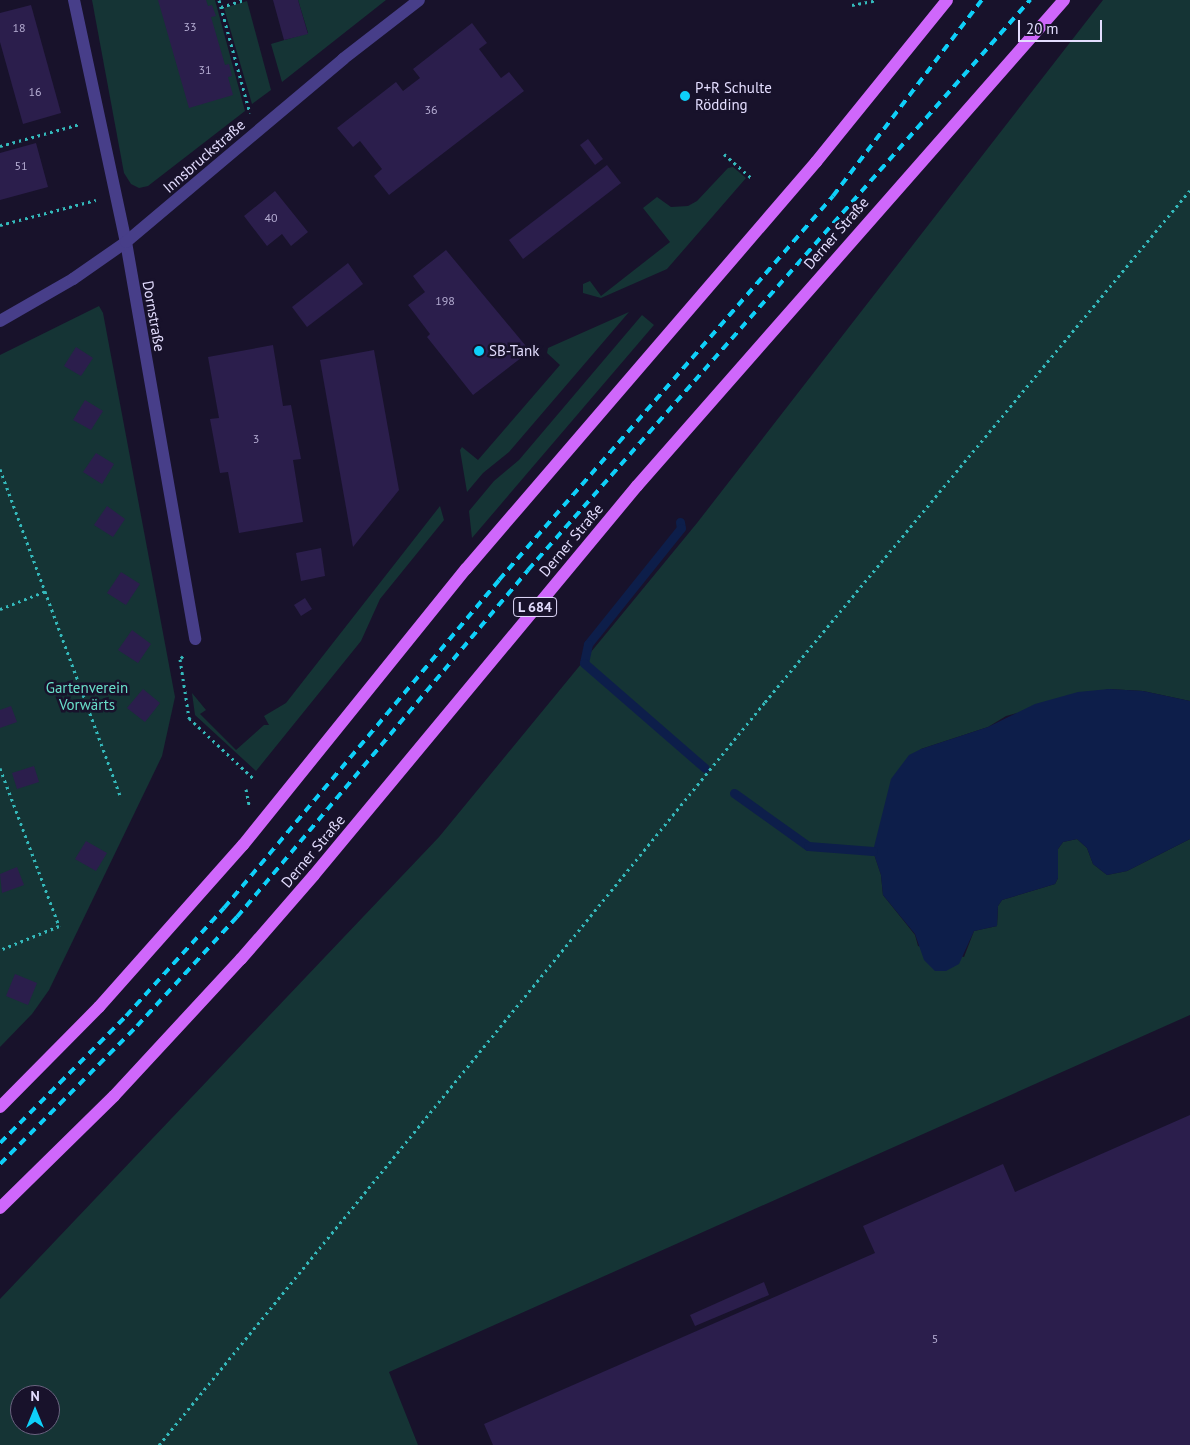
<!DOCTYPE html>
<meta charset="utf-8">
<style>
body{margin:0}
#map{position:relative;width:1190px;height:1445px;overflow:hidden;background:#18122b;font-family:"PT Sans",sans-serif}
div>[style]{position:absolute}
.green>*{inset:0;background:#153435}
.water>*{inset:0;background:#0d1e4a}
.stream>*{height:9px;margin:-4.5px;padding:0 4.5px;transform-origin:4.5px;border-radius:4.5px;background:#0d1e4a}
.building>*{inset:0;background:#2b1e4c}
.path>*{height:3px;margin-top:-1.5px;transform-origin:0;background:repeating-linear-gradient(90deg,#34b9bb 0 2.5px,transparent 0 6.5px)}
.minor>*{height:12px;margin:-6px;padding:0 6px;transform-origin:6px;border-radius:6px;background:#473e89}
.major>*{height:12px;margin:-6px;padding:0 6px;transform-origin:6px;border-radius:6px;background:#cf67fb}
.rail>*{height:4px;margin-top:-2px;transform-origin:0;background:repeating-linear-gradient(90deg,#0ed0f9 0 8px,transparent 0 14px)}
.dots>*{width:14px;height:14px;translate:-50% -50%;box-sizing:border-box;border:2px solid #18122b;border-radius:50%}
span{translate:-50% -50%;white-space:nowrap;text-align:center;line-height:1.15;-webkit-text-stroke:5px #18122b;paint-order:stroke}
.number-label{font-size:12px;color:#b5add2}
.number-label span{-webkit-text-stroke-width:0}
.shield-label span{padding:1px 4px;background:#18122b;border:1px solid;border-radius:4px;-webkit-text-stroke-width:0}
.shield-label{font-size:14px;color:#e3ddfe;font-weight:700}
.poi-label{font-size:15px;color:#e3ddfe}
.left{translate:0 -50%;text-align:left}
.street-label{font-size:15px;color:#e3ddfe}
.park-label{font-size:15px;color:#69dfca}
.north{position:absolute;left:10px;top:1385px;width:50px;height:50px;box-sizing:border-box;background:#18122b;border:1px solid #69637f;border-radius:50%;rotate:0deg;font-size:14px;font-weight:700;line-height:20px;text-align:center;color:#e3ddfe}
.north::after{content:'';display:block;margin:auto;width:18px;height:22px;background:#0ed0f9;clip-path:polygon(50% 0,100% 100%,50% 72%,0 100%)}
.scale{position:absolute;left:1018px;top:20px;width:84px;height:22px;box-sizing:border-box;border:2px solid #e3ddfe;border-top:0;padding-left:6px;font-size:15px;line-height:18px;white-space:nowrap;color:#e3ddfe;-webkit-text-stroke:4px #18122b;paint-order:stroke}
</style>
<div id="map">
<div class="green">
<i style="clip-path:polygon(92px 0,215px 0,245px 111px,148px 186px,139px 188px,131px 184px,124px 173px)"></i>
<i style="clip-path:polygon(298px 0,386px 0,282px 82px,271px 44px,308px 33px)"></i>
<i style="clip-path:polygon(evenodd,1103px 0,1190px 0,1190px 701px,1143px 691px,1109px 689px,1006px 716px,988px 727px,921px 749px,873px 851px,881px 875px,883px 895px,915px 935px,918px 946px,964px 957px,974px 931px,997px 926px,998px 906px,1002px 900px,1055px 884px,1058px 878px,1058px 849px,1063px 842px,1077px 839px,1087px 848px,1093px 864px,1107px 875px,1127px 871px,1190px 839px,1190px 1015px,389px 1372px,418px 1445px,0 1445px,0 1299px,439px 837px,697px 523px,1103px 0,20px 1395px,50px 1395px,50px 1425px,20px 1425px,20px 1395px)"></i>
<i style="clip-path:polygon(247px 1px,271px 90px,252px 104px,224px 8px)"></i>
<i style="clip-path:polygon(733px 167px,746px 178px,667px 269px,601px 298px,583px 293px,583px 284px,590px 281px,601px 296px,670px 242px,643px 208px,657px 197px,671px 207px,688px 206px,697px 201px,728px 168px)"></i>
<i style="clip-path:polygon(99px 306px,103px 313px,175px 697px,162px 756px,49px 990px,32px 1014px,0 1047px,0 355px)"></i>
<i style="clip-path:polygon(629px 312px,509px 452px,483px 473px,467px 492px,460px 450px,462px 447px,478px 460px,560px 365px,547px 353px,548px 348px)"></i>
<i style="clip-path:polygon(642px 315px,654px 325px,472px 538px,469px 511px,494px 481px,519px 460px)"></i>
<i style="clip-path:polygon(440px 506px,444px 520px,380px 599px,361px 641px,256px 771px,195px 715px,192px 693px,206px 710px,200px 714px,236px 750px,264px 725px,269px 725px,264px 716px,286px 703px)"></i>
</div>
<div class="water">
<i style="clip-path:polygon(1109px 689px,1143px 691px,1190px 701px,1190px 839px,1127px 871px,1107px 875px,1093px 864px,1087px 848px,1077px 839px,1063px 842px,1058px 849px,1058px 878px,1055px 884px,1002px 900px,998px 906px,997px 926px,974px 931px,959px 964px,946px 971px,935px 971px,924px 960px,915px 934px,883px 895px,881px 875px,873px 851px,891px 779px,909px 755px,921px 749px,988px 727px,1035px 704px,1078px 692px)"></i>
</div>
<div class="stream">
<i style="left:680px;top:522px;width:6px;rotate:81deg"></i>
<i style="left:681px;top:528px;width:149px;rotate:128.7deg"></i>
<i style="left:588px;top:644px;width:19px;rotate:102deg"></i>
<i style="left:584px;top:663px;width:160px;rotate:41deg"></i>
<i style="left:734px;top:793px;width:91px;rotate:35.6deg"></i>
<i style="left:808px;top:846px;width:65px;rotate:4.4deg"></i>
</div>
<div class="building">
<i style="clip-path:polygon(158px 0,206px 0,208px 6px,212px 5px,216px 16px,211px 17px,225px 65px,229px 64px,232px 76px,228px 77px,233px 95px,189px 108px)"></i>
<i style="clip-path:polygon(273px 0,298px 0,308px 34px,284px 40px)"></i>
<i style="clip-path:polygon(31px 5px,61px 113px,23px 124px,0 42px,0 13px)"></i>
<i style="clip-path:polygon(472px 23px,487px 43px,479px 49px,501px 78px,509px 72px,524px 91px,389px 195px,374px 176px,382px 169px,360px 141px,353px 147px,337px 128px,396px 82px,403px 91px,420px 78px,413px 69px)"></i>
<i style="clip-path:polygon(588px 139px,603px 159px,595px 165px,580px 145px)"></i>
<i style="clip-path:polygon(36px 143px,48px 187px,0 200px,0 153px)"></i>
<i style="clip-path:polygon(607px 165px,621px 183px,523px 259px,509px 240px)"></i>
<i style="clip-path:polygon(275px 191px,308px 232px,291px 246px,282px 234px,267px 246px,244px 216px)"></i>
<i style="clip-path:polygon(446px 250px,530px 351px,473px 395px,427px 337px,430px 334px,408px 305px,425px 292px,413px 276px)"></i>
<i style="clip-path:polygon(348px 263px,363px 284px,307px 327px,292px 307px)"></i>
<i style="clip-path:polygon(273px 345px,283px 406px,291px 405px,301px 459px,293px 460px,303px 522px,239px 533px,228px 472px,220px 473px,210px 419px,219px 418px,208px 357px)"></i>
<i style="clip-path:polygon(76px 347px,93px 358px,81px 376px,64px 366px)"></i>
<i style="clip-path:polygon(374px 350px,399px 490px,353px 547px,320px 360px)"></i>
<i style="clip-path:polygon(85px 400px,103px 411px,91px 430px,73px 420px)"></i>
<i style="clip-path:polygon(96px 453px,114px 464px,102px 484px,83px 472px)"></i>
<i style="clip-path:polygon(107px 506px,125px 519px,113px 537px,94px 525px)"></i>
<i style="clip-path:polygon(321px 548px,325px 576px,301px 581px,296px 553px)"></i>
<i style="clip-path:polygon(121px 572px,140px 584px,126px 605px,107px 593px)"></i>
<i style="clip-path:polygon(305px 598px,312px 609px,301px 616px,294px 605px)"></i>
<i style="clip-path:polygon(132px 630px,151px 644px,138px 663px,118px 650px)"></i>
<i style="clip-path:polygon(143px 689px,160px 703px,145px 722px,127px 708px)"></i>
<i style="clip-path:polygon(11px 706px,17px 722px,0 728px,0 710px)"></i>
<i style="clip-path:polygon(34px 766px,39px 782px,17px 789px,12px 773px)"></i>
<i style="clip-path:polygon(86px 841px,107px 853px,96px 871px,75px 859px)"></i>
<i style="clip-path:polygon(17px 867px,24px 885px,2px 893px,0 874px)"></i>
<i style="clip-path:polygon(15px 974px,37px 983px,28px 1005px,6px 996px)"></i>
<i style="clip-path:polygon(1190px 1115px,1190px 1445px,493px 1445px,484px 1424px,875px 1253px,863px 1226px,1003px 1164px,1015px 1192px)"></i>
<i style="clip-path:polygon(764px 1282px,769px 1295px,695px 1326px,690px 1315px)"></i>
</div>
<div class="path">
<i style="left:219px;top:0;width:117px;rotate:74.7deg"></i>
<i style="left:852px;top:5px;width:26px;rotate:-11deg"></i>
<i style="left:221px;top:7px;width:24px;rotate:-17deg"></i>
<i style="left:0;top:146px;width:83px;rotate:-15.4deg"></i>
<i style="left:724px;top:154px;width:37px;rotate:41deg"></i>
<i style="left:0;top:225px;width:99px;rotate:-14.6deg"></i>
<i style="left:0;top:469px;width:347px;rotate:69.8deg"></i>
<i style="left:0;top:609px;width:49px;rotate:-21.4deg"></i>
<i style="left:183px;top:656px;width:4px;rotate:135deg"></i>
<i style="left:180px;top:659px;width:60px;rotate:81.3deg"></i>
<i style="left:189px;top:718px;width:89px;rotate:43.2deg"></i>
<i style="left:0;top:768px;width:169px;rotate:69.5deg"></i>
<i style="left:59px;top:926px;width:64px;rotate:157.9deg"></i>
<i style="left:246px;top:789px;width:16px;rotate:79deg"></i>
<i style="left:159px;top:1445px;width:959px;rotate:-50.8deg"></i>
<i style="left:765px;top:702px;width:665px;rotate:-50.3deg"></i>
</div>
<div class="minor">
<i style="left:74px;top:0;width:248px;rotate:77.9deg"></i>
<i style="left:126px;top:242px;width:403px;rotate:80.1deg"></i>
<i style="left:0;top:321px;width:84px;rotate:-29.9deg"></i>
<i style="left:73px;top:279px;width:65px;rotate:-34.9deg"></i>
<i style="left:126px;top:242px;width:284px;rotate:-40.1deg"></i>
<i style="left:343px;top:59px;width:96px;rotate:-37.8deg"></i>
</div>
<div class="major">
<i style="left:0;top:1107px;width:141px;rotate:-45.3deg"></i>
<i style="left:99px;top:1007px;width:217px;rotate:-48.4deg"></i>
<i style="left:243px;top:845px;width:355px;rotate:-51.1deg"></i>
<i style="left:466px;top:569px;width:537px;rotate:-49.31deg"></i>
<i style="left:816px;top:162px;width:208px;rotate:-51deg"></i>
<i style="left:0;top:1208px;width:160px;rotate:-44.5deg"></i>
<i style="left:114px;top:1096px;width:187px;rotate:-47.2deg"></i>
<i style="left:241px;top:959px;width:111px;rotate:-49deg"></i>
<i style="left:314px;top:875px;width:506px;rotate:-50.3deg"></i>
<i style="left:637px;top:486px;width:647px;rotate:-48.7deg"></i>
</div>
<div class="rail">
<i style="left:0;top:1143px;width:179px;rotate:-45.2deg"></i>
<i style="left:126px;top:1016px;width:146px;rotate:-47.8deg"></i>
<i style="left:224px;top:908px;width:428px;rotate:-50deg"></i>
<i style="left:499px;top:580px;width:509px;rotate:-48.98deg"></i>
<i style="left:833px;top:196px;width:246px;rotate:-52.8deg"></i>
<i style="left:0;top:1164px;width:194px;rotate:-45.2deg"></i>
<i style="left:137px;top:1026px;width:148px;rotate:-47.5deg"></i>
<i style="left:237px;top:917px;width:453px;rotate:-50deg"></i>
<i style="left:528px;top:570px;width:760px;rotate:-48.63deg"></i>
</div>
<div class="dots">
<i style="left:685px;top:96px;background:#0ed0f9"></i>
<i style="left:479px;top:351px;background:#0ed0f9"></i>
</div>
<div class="number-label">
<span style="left:190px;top:27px">33</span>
<span style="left:19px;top:28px">18</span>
<span style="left:205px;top:70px">31</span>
<span style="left:35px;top:92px">16</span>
<span style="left:431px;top:110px">36</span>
<span style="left:21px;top:166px">51</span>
<span style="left:271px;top:218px">40</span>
<span style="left:445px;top:301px">198</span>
<span style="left:256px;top:439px">3</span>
<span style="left:935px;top:1339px">5</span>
</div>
<div class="shield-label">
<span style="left:535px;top:607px">L 684</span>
</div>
<div class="poi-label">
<span class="left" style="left:695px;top:96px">P+R Schulte<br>Rödding</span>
<span class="left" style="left:489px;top:351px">SB-Tank</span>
</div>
<div class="street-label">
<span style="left:204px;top:156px;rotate:-41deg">Innsbruckstraße</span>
<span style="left:836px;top:233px;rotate:-49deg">Derner Straße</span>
<span style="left:154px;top:316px;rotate:80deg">Dornstraße</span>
<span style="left:571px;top:540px;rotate:-50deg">Derner Straße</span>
<span style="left:313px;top:851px;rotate:-50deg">Derner Straße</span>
</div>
<div class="park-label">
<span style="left:87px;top:696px">Gartenverein<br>Vorwärts</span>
</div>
<div class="north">N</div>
<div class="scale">20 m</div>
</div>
